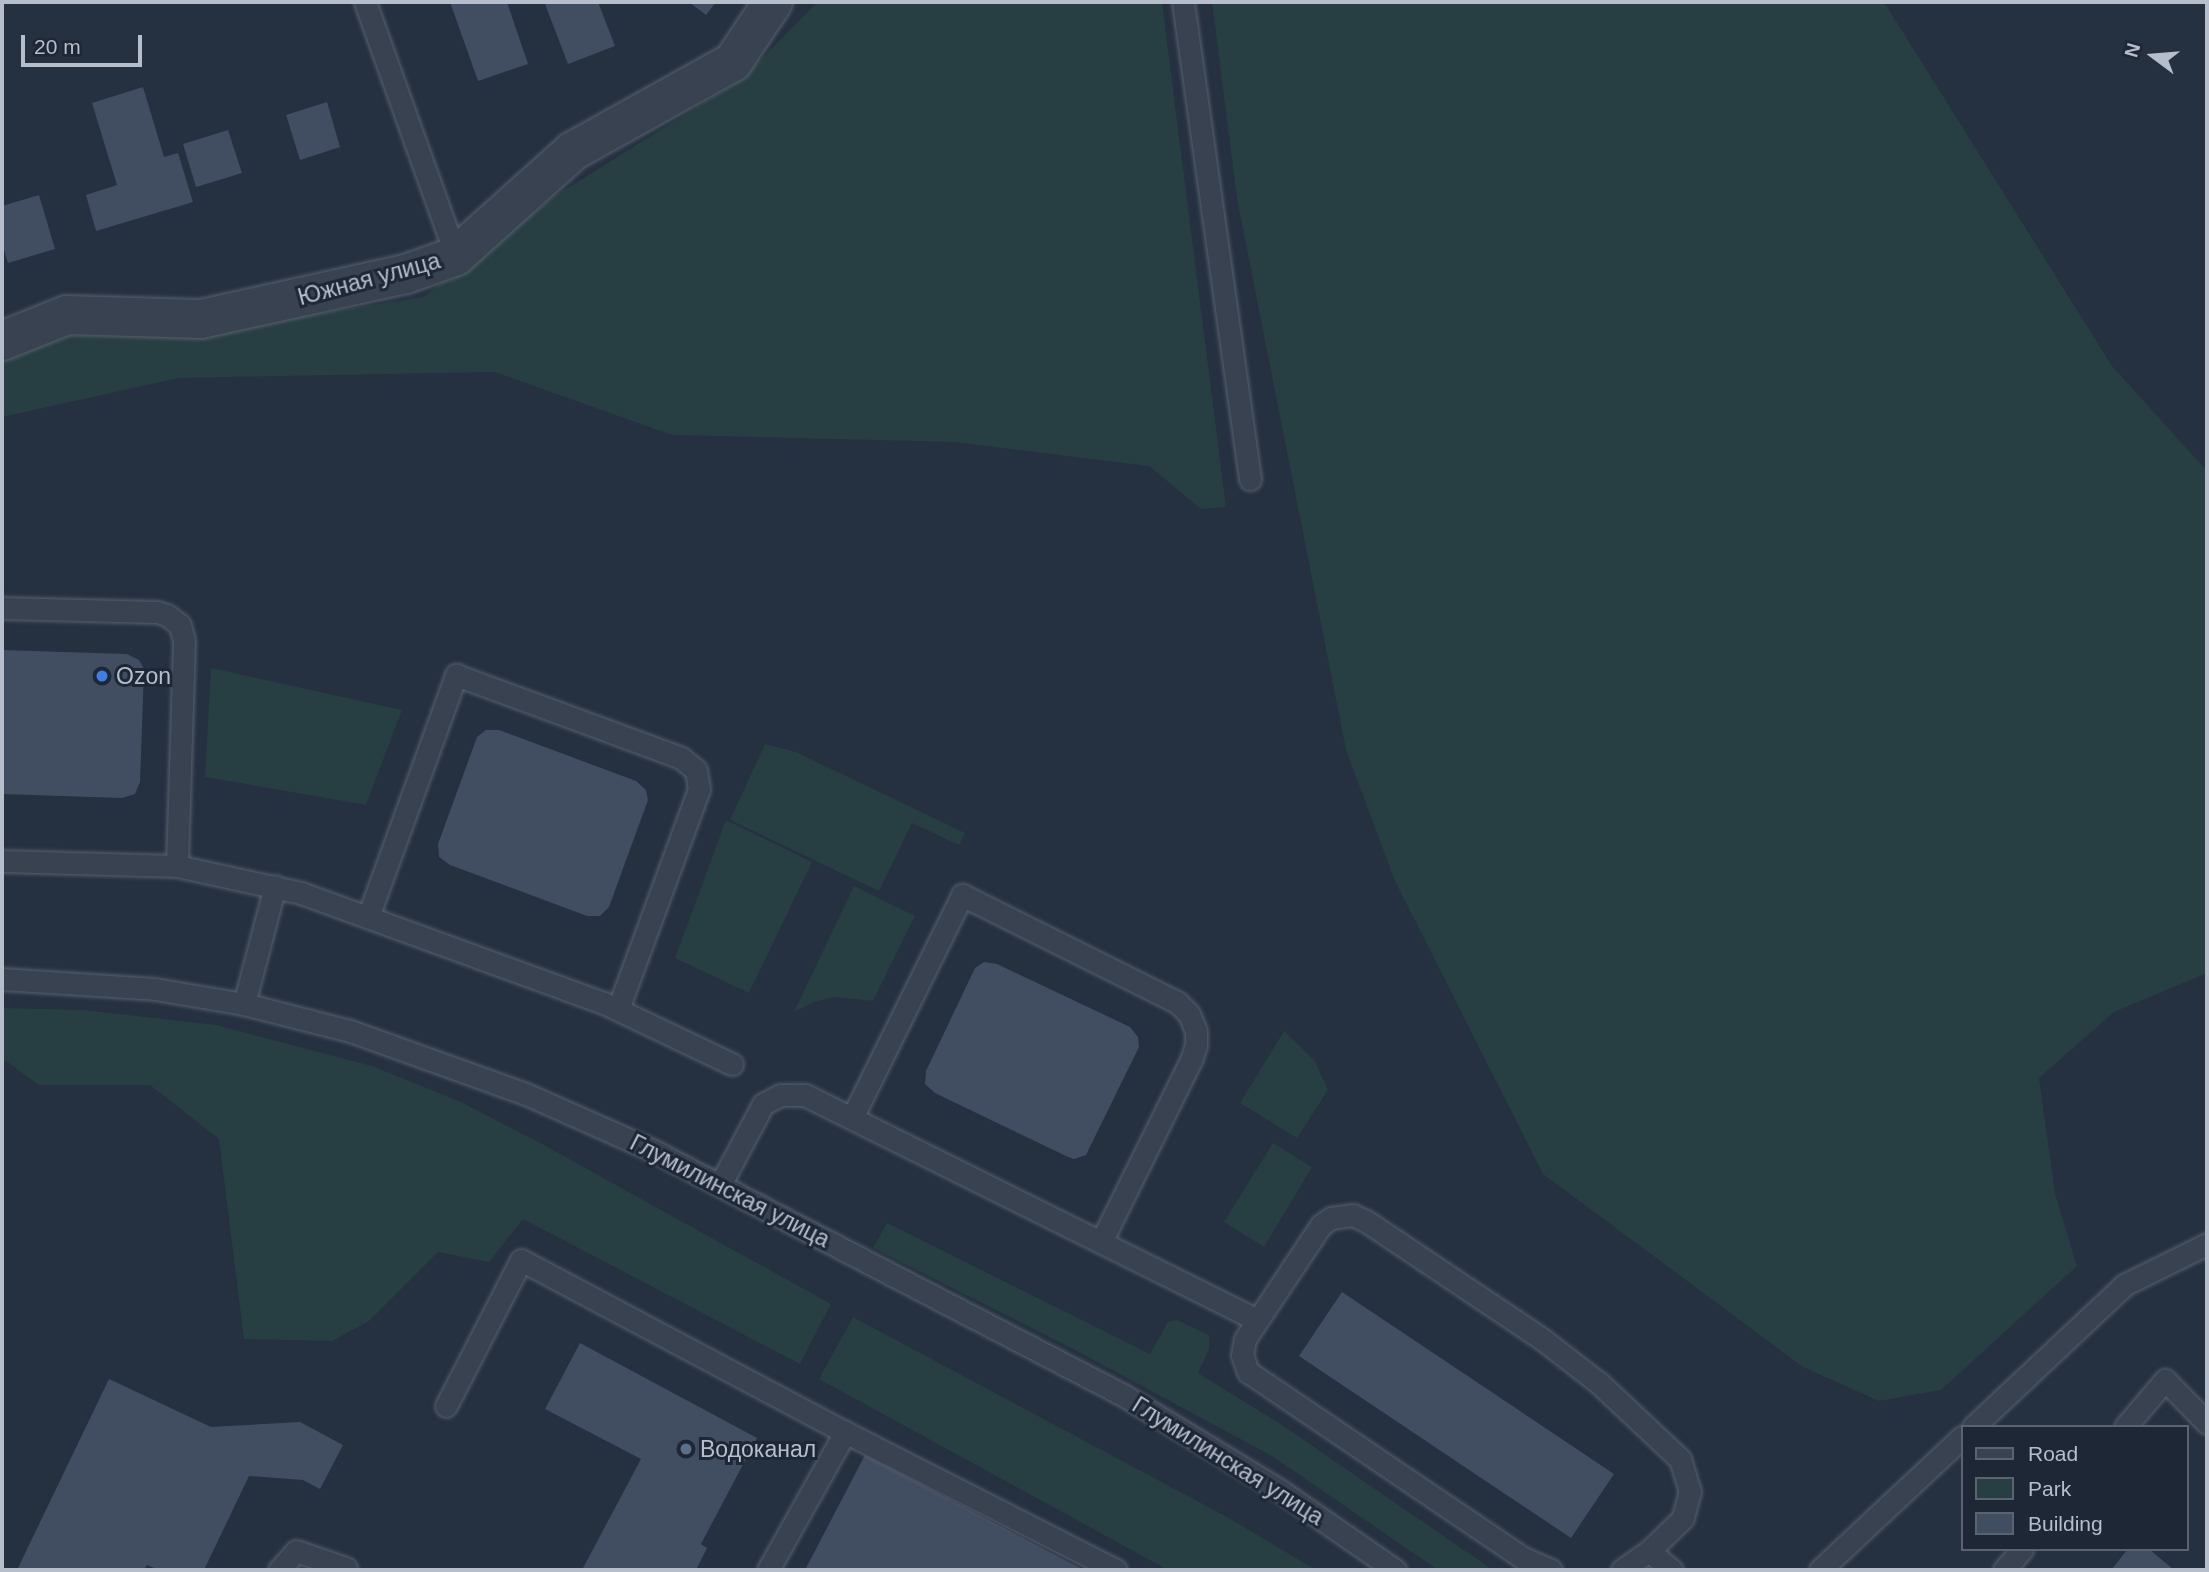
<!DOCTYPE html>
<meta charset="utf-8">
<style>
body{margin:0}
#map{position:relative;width:2209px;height:1572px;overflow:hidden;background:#253041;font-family:Arial,sans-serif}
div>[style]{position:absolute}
.green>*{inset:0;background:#273e42}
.building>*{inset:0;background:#414e61}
.roads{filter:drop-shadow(0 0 2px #57606e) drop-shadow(0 0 2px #57606e)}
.service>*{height:21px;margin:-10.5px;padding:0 10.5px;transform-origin:10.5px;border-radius:10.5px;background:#394251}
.minor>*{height:38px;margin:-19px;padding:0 19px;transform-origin:19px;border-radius:19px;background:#394251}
.dots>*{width:19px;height:19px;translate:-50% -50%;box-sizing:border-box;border:4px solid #1e2736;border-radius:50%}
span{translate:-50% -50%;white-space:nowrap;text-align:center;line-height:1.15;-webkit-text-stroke:6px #1e2736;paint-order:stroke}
.street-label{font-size:23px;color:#b6bdcb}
.poi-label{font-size:23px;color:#b6bdcb}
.left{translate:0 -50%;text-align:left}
.frame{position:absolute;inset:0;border:4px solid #b6bdcb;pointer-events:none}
.legend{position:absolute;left:1961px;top:1425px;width:228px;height:126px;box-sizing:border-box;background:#1e2736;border:2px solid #5b6372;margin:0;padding:9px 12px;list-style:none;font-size:21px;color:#b6bdcb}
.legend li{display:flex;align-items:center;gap:14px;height:35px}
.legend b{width:35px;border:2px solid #5b6372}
.north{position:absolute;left:2118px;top:21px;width:70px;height:70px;-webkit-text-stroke:5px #1e2736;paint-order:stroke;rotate:286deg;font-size:19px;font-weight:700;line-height:28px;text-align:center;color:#b6bdcb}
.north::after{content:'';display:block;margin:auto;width:24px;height:32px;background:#b6bdcb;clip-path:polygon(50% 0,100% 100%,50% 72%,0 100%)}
.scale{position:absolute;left:21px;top:35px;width:121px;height:32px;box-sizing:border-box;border:4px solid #b6bdcb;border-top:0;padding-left:9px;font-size:21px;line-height:24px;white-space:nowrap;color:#b6bdcb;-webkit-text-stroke:5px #1e2736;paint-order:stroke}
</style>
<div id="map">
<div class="green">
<i style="clip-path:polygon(817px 2px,1162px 2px,1226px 507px,1201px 509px,1149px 466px,954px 442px,672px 435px,495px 372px,179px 378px,2px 417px,2px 356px,50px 336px,178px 335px,423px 297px,558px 194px,742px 79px)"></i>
<i style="clip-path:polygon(1212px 2px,1884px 2px,2112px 366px,2207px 471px,2207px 973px,2114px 1012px,2039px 1078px,2055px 1193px,2077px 1266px,1941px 1390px,1879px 1401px,1803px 1367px,1543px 1174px,1395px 881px,1346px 750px,1237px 199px)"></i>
<i style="clip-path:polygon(211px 668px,402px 710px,366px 805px,205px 777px)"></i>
<i style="clip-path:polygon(765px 744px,796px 752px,965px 833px,959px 845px,912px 823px,879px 891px,730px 820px)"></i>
<i style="clip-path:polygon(726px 820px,812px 862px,749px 993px,675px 958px)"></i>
<i style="clip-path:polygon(854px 886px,915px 916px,873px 1001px,835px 997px,814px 1002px,794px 1012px)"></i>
<i style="clip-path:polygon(2px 1008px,83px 1010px,216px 1025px,372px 1066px,461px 1102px,544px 1145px,831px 1304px,800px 1364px,523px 1219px,489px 1262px,438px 1252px,369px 1321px,332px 1341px,244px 1339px,219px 1139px,150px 1085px,39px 1085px,6px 1061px,2px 1061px)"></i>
<i style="clip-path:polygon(1284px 1031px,1315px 1061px,1328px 1090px,1297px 1138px,1240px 1103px)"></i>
<i style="clip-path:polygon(1273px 1143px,1312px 1167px,1264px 1247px,1224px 1222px)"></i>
<i style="clip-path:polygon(887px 1223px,1150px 1354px,1168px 1322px,1177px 1320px,1209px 1335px,1209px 1349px,1198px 1373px,1282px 1425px,1493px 1570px,1438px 1570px,1272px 1456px,1073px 1349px,873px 1248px)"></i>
<i style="clip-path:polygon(853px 1317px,1229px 1518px,1316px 1570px,1168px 1570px,819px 1379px)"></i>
</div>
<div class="building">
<i style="clip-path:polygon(450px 2px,507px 2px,528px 64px,478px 81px)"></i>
<i style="clip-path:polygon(552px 2px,598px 2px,615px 46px,568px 64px,545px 4px)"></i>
<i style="clip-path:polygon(689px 2px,716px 2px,706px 15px)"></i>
<i style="clip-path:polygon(143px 87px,164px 157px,178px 153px,193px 202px,96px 231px,86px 195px,117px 185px,92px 103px)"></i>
<i style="clip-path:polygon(327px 102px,340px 147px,300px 160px,286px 115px)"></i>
<i style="clip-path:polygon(228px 130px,242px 173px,196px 187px,183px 144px)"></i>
<i style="clip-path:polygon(39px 195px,55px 249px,8px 263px,2px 243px,2px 206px)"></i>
<i style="clip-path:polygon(2px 650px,127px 654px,139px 660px,144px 669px,140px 782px,135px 794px,122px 798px,2px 794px)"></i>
<i style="clip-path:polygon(486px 730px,499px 730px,636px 781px,646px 790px,648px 800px,609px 907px,600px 916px,587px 916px,450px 865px,439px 857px,438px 844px,477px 737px)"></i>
<i style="clip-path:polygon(984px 962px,997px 964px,1130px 1027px,1138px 1037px,1139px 1047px,1086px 1155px,1074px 1159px,1068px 1157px,935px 1093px,925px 1084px,926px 1071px,975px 968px)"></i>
<i style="clip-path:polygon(1342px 1292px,1614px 1474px,1571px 1538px,1299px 1356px)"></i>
<i style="clip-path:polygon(580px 1343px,757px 1438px,701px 1544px,707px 1548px,696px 1570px,582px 1570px,641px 1459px,545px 1409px)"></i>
<i style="clip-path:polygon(109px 1379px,211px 1427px,300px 1422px,343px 1445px,320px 1489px,303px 1480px,249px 1476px,204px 1570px,159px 1570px,147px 1565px,144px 1570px,17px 1570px)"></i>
<i style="clip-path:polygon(865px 1455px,1084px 1570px,805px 1570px)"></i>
<i style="clip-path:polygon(2128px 1549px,2149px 1549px,2174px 1570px,2111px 1570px)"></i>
</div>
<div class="roads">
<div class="service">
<i style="left:365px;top:2px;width:270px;rotate:70.3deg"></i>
<i style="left:1183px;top:2px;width:482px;rotate:82deg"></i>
<i style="left:2px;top:608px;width:155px;rotate:1.5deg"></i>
<i style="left:157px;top:612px;width:10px;rotate:17deg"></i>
<i style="left:167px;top:615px;width:16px;rotate:38deg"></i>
<i style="left:180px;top:625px;width:16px;rotate:76deg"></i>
<i style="left:184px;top:641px;width:225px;rotate:91.8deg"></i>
<i style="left:2px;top:861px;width:175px;rotate:1.6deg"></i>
<i style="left:177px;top:866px;width:127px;rotate:12.3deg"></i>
<i style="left:301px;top:893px;width:322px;rotate:20deg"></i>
<i style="left:604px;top:1003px;width:142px;rotate:25.5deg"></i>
<i style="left:368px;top:917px;width:258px;rotate:-70deg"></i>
<i style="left:456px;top:675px;width:240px;rotate:20.2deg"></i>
<i style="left:681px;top:758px;width:19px;rotate:39deg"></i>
<i style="left:696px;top:770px;width:19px;rotate:81deg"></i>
<i style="left:699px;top:789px;width:234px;rotate:110.2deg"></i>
<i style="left:2px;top:979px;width:153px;rotate:3.7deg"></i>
<i style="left:155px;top:989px;width:90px;rotate:9.6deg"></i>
<i style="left:244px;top:1004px;width:109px;rotate:14.3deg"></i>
<i style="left:350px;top:1031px;width:187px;rotate:19.7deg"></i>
<i style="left:526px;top:1094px;width:140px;rotate:24deg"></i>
<i style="left:654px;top:1151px;width:529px;rotate:27.49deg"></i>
<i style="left:1123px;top:1395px;width:185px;rotate:31.3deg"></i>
<i style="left:1281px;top:1491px;width:139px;rotate:34.7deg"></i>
<i style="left:244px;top:1004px;width:122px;rotate:-75.3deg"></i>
<i style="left:852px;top:1118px;width:249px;rotate:-63.7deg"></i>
<i style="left:962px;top:895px;width:240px;rotate:26.5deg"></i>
<i style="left:1177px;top:1002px;width:17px;rotate:45deg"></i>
<i style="left:1189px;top:1014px;width:18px;rotate:68deg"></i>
<i style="left:1196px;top:1031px;width:14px;rotate:90deg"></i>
<i style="left:1196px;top:1045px;width:16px;rotate:108deg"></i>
<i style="left:1191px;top:1060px;width:203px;rotate:116.3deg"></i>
<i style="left:720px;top:1185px;width:92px;rotate:-62deg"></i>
<i style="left:763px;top:1104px;width:20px;rotate:-27deg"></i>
<i style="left:781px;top:1095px;width:24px"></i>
<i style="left:805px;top:1095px;width:505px;rotate:26.46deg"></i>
<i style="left:446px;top:1406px;width:164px;rotate:-62.8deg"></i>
<i style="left:521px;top:1260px;width:367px;rotate:28deg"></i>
<i style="left:845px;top:1432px;width:304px;rotate:27deg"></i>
<i style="left:1973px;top:1427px;width:207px;rotate:-43.2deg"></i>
<i style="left:2124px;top:1285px;width:93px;rotate:-26.3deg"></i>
<i style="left:2125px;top:1427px;width:62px;rotate:-49.6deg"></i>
<i style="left:2165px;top:1380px;width:60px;rotate:45.7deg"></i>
<i style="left:1649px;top:1551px;width:30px;rotate:40deg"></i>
<i style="left:279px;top:1570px;width:25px;rotate:-48deg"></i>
<i style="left:296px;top:1551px;width:53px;rotate:18.8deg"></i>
<i style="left:768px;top:1570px;width:158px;rotate:-60.8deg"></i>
<i style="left:1551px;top:1570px;width:30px;rotate:-157deg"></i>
<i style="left:1523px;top:1558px;width:332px;rotate:-145.9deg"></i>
<i style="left:1248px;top:1372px;width:18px;rotate:-109deg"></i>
<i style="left:1242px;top:1355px;width:16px;rotate:-79deg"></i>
<i style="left:1245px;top:1339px;width:137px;rotate:-56.3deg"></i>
<i style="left:1321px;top:1225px;width:12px;rotate:-35deg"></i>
<i style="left:1331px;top:1218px;width:22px;rotate:-8deg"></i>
<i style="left:1353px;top:1215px;width:14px;rotate:25deg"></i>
<i style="left:1366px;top:1221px;width:212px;rotate:33.8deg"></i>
<i style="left:1542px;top:1339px;width:72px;rotate:37.7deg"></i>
<i style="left:1599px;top:1383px;width:111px;rotate:43.2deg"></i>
<i style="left:1680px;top:1459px;width:34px;rotate:73deg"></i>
<i style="left:1690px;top:1491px;width:28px;rotate:105deg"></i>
<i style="left:1683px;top:1518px;width:47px;rotate:135.9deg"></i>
<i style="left:1649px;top:1551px;width:33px;rotate:145deg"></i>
<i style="left:1820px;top:1570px;width:195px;rotate:-43.1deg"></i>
<i style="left:2004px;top:1570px;width:28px;rotate:-49deg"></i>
</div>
<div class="minor">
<i style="left:2px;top:341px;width:70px;rotate:-21.8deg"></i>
<i style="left:67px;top:315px;width:134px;rotate:1.7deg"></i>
<i style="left:201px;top:319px;width:210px;rotate:-12.4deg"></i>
<i style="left:406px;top:274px;width:53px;rotate:-19.8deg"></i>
<i style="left:456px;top:256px;width:157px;rotate:-41.9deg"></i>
<i style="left:573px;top:151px;width:183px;rotate:-29.1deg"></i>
<i style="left:733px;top:62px;width:72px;rotate:-56.3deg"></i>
</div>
</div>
<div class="dots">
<i style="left:102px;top:676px;background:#3f7fe0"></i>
<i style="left:686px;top:1449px;background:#5c6f8a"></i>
</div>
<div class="street-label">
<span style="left:369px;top:279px;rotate:-15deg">Южная улица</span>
<span style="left:730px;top:1191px;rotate:27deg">Глумилинская улица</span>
<span style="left:1228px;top:1461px;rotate:32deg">Глумилинская улица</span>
</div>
<div class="poi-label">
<span class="left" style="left:116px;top:676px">Ozon</span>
<span class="left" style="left:700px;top:1449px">Водоканал</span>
</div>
<div class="frame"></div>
<ul class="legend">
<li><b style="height:9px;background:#394251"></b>Road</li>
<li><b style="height:19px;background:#273e42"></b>Park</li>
<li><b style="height:19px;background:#414e61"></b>Building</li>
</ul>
<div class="north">N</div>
<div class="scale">20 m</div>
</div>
